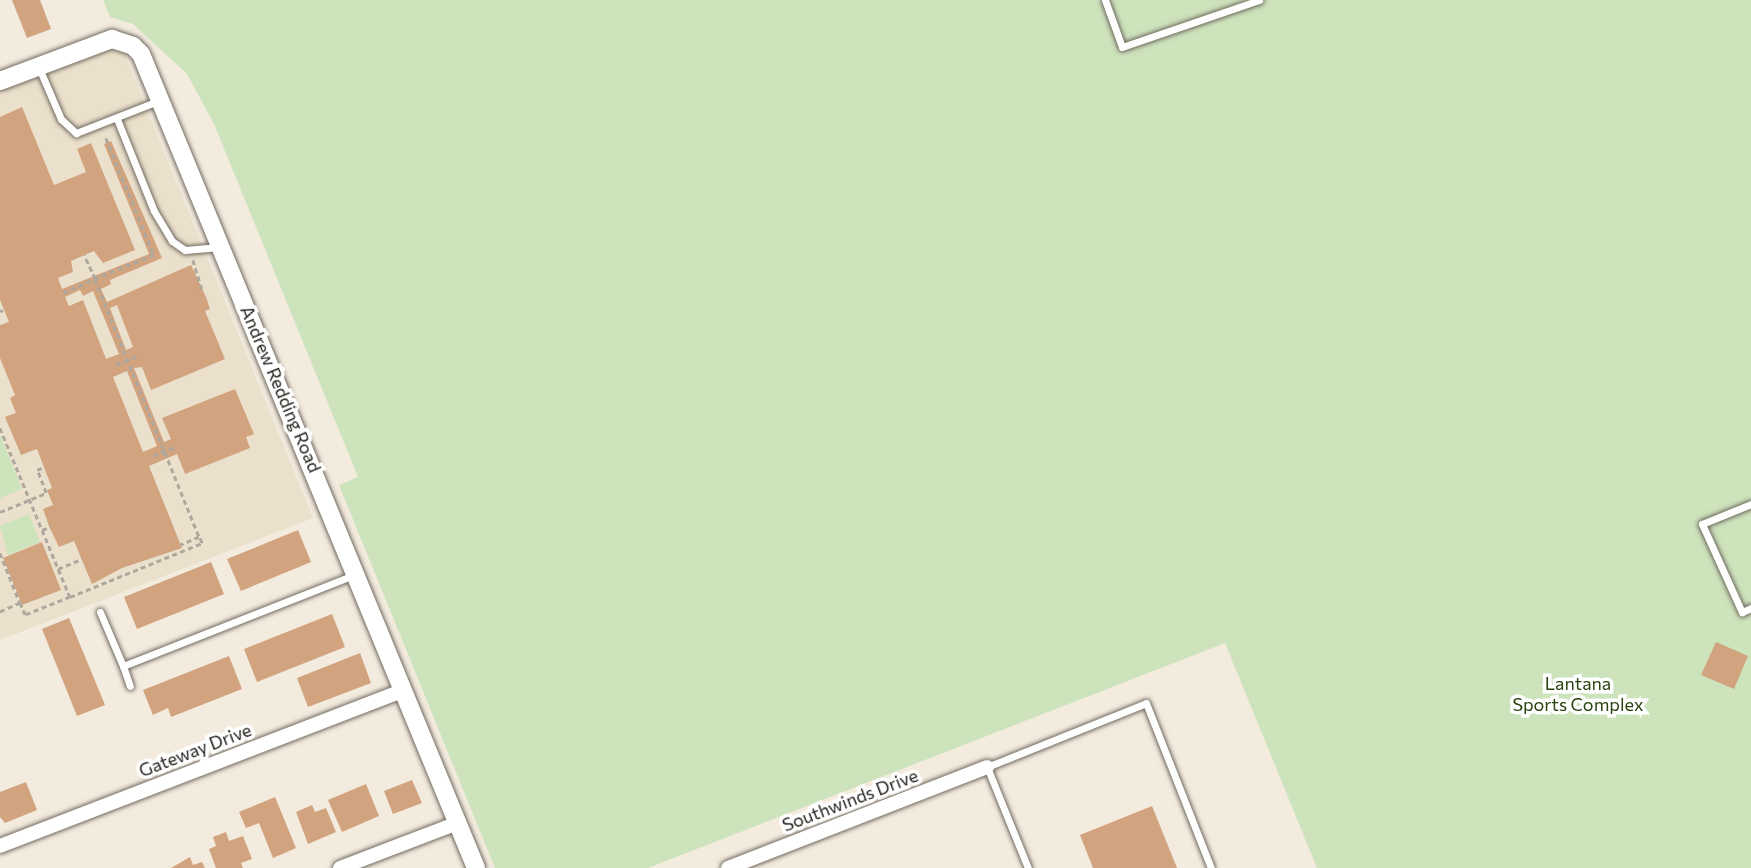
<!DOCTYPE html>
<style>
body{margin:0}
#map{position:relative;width:1751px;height:868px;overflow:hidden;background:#f3ebde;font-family:Commissioner,sans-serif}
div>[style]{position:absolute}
.built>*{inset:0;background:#ebe0cc}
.green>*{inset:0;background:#cce3bc}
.building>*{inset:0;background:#d1a37e}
.path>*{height:2.5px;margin-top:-1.25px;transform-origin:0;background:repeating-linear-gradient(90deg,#ada79d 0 5px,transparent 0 8.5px)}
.roads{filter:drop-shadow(0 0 2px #726b60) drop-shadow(0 0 2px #726b60)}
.service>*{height:7px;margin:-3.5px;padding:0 3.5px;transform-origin:3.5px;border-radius:3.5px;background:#fff}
.minor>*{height:14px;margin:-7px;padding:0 7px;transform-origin:7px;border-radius:7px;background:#fff}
.tertiary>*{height:18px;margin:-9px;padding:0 9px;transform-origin:9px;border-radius:9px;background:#fff}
span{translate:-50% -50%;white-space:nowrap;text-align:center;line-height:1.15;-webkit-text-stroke:7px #fff;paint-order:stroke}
.street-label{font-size:18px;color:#211f1a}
.park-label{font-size:18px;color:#29430f}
</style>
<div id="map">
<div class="built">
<i style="clip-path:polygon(109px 48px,124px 54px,132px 73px,313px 518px,0 640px,0 91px)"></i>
</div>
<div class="green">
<i style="clip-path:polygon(103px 0,1751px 0,1751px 868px,1317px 868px,1225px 643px,648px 868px,495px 868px,339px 485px,358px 477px,214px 124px,187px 74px,133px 24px,110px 17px)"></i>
<i style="clip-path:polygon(0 435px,22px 489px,0 498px)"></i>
<i style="clip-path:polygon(29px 514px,40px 542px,8px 555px,0 526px)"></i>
</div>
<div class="building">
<i style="clip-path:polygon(12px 0,40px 0,51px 29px,27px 38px)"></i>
<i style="clip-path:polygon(evenodd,22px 107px,54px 185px,86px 172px,77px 149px,91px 143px,135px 250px,103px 263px,94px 251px,71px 261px,73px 272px,58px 278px,62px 289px,149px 254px,104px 144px,111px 141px,162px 258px,110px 280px,111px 284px,101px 289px,107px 302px,191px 265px,206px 297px,210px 309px,205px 311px,225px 359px,151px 390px,142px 367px,134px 368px,164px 442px,171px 439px,162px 418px,235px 389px,254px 434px,246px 437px,250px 448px,185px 474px,177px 454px,149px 466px,182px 548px,122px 568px,92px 584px,74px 541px,59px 547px,49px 526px,43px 509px,53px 505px,47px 490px,52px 488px,37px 449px,21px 455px,5px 417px,16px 413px,10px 398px,15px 395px,0 358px,0 325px,9px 322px,0 300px,0 117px,22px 107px,80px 290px,83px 296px,93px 291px,119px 354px,106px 359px,83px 300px,69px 306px,65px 297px,80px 290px,22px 107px,117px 305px,133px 347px,126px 350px,110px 308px,117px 305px,22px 107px,127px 371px,157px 446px,143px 452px,113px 377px,127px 371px)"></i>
<i style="clip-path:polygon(298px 530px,311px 562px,241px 591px,227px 559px)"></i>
<i style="clip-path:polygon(42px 542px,61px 590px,22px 605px,3px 558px)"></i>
<i style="clip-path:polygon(211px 562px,224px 594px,137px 629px,124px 597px)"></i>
<i style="clip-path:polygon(332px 614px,345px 647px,257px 682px,244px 649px)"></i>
<i style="clip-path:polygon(69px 618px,105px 705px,77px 716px,42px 629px)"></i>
<i style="clip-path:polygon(1716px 642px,1748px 656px,1734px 689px,1701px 675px)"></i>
<i style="clip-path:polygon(360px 653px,371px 683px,308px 707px,297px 678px)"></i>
<i style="clip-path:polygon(229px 656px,242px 689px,171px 717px,168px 708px,153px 715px,143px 690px)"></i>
<i style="clip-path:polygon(412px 780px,422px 803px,393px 814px,384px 791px)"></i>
<i style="clip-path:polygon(26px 782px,37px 810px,5px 823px,0 817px,0 792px)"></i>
<i style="clip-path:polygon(366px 784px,379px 816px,342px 832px,328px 800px)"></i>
<i style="clip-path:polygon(275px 797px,296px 848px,273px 858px,259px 823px,246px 828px,239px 812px)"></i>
<i style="clip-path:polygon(312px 805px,315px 812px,326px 808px,336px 832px,308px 844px,296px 812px)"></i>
<i style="clip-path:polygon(1152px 806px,1177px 868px,1093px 868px,1080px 835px)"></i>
<i style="clip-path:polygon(226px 832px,229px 841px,243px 836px,252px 859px,241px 863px,243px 868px,216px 868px,209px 849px,216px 846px,213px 837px)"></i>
<i style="clip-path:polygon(190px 857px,193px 865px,202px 862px,205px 868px,171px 868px)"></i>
</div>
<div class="path">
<i style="left:106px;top:138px;width:126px;rotate:67.7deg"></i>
<i style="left:154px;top:255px;width:64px;rotate:157.9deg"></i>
<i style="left:95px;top:279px;width:278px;rotate:68deg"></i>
<i style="left:193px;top:260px;width:30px;rotate:73deg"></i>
<i style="left:63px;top:293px;width:35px;rotate:-24deg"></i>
<i style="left:95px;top:279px;width:26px;rotate:-115deg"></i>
<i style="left:0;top:311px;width:3px;rotate:-18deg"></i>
<i style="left:116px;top:365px;width:22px;rotate:-24deg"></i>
<i style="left:0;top:428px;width:183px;rotate:67.5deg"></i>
<i style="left:70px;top:597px;width:48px;rotate:158.2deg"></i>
<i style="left:25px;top:615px;width:13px;rotate:-113deg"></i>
<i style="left:20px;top:603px;width:22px;rotate:156deg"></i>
<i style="left:153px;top:456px;width:23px;rotate:-23deg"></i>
<i style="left:0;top:512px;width:50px;rotate:-22.4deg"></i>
<i style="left:46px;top:493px;width:25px;rotate:-111deg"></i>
<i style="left:37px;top:470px;width:8px;rotate:-23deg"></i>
<i style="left:42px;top:530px;width:9px;rotate:-21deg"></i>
<i style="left:0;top:553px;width:54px;rotate:68.2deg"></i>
<i style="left:58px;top:569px;width:26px;rotate:-23deg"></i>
<i style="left:70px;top:597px;width:143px;rotate:-22.2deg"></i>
<i style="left:202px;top:543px;width:7px;rotate:-117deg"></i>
<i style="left:199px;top:537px;width:20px;rotate:156deg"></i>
</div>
<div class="roads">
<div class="service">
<i style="left:1105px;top:0;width:50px;rotate:70.1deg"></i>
<i style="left:1122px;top:47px;width:145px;rotate:-18.9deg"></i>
<i style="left:39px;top:68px;width:56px;rotate:66.7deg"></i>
<i style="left:61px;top:119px;width:21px;rotate:43deg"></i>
<i style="left:76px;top:133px;width:90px;rotate:-21.4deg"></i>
<i style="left:117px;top:119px;width:99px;rotate:68.1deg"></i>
<i style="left:154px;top:211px;width:35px;rotate:59deg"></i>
<i style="left:172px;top:241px;width:16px;rotate:35deg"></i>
<i style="left:185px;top:250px;width:34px;rotate:-5deg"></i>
<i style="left:1751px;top:504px;width:53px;rotate:157.8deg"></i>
<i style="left:1702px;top:524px;width:97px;rotate:65.6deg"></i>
<i style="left:1742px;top:612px;width:10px;rotate:-24deg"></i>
<i style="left:100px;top:612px;width:59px;rotate:66.9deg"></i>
<i style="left:123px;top:666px;width:248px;rotate:-21.5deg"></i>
<i style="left:123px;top:666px;width:21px;rotate:71deg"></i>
<i style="left:1028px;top:868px;width:109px;rotate:-112.1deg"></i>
<i style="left:987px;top:767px;width:171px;rotate:-21.9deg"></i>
<i style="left:1146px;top:703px;width:177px;rotate:68.5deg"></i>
</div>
<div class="minor">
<i style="left:0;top:846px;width:433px;rotate:-21.1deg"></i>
<i style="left:340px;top:868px;width:126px;rotate:-20.9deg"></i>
<i style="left:728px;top:868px;width:278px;rotate:-21.3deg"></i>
</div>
<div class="tertiary">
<i style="left:0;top:81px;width:120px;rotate:-20.6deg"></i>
<i style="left:112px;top:39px;width:22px;rotate:18deg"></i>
<i style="left:133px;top:46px;width:11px;rotate:45deg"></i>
<i style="left:141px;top:54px;width:880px;rotate:67.63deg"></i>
</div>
</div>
<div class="street-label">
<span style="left:281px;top:389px;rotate:67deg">Andrew Redding Road</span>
<span style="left:195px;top:750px;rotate:-21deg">Gateway Drive</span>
<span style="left:850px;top:800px;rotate:-21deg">Southwinds Drive</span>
</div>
<div class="park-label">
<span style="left:1578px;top:694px">Lantana<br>Sports Complex</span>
</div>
</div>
